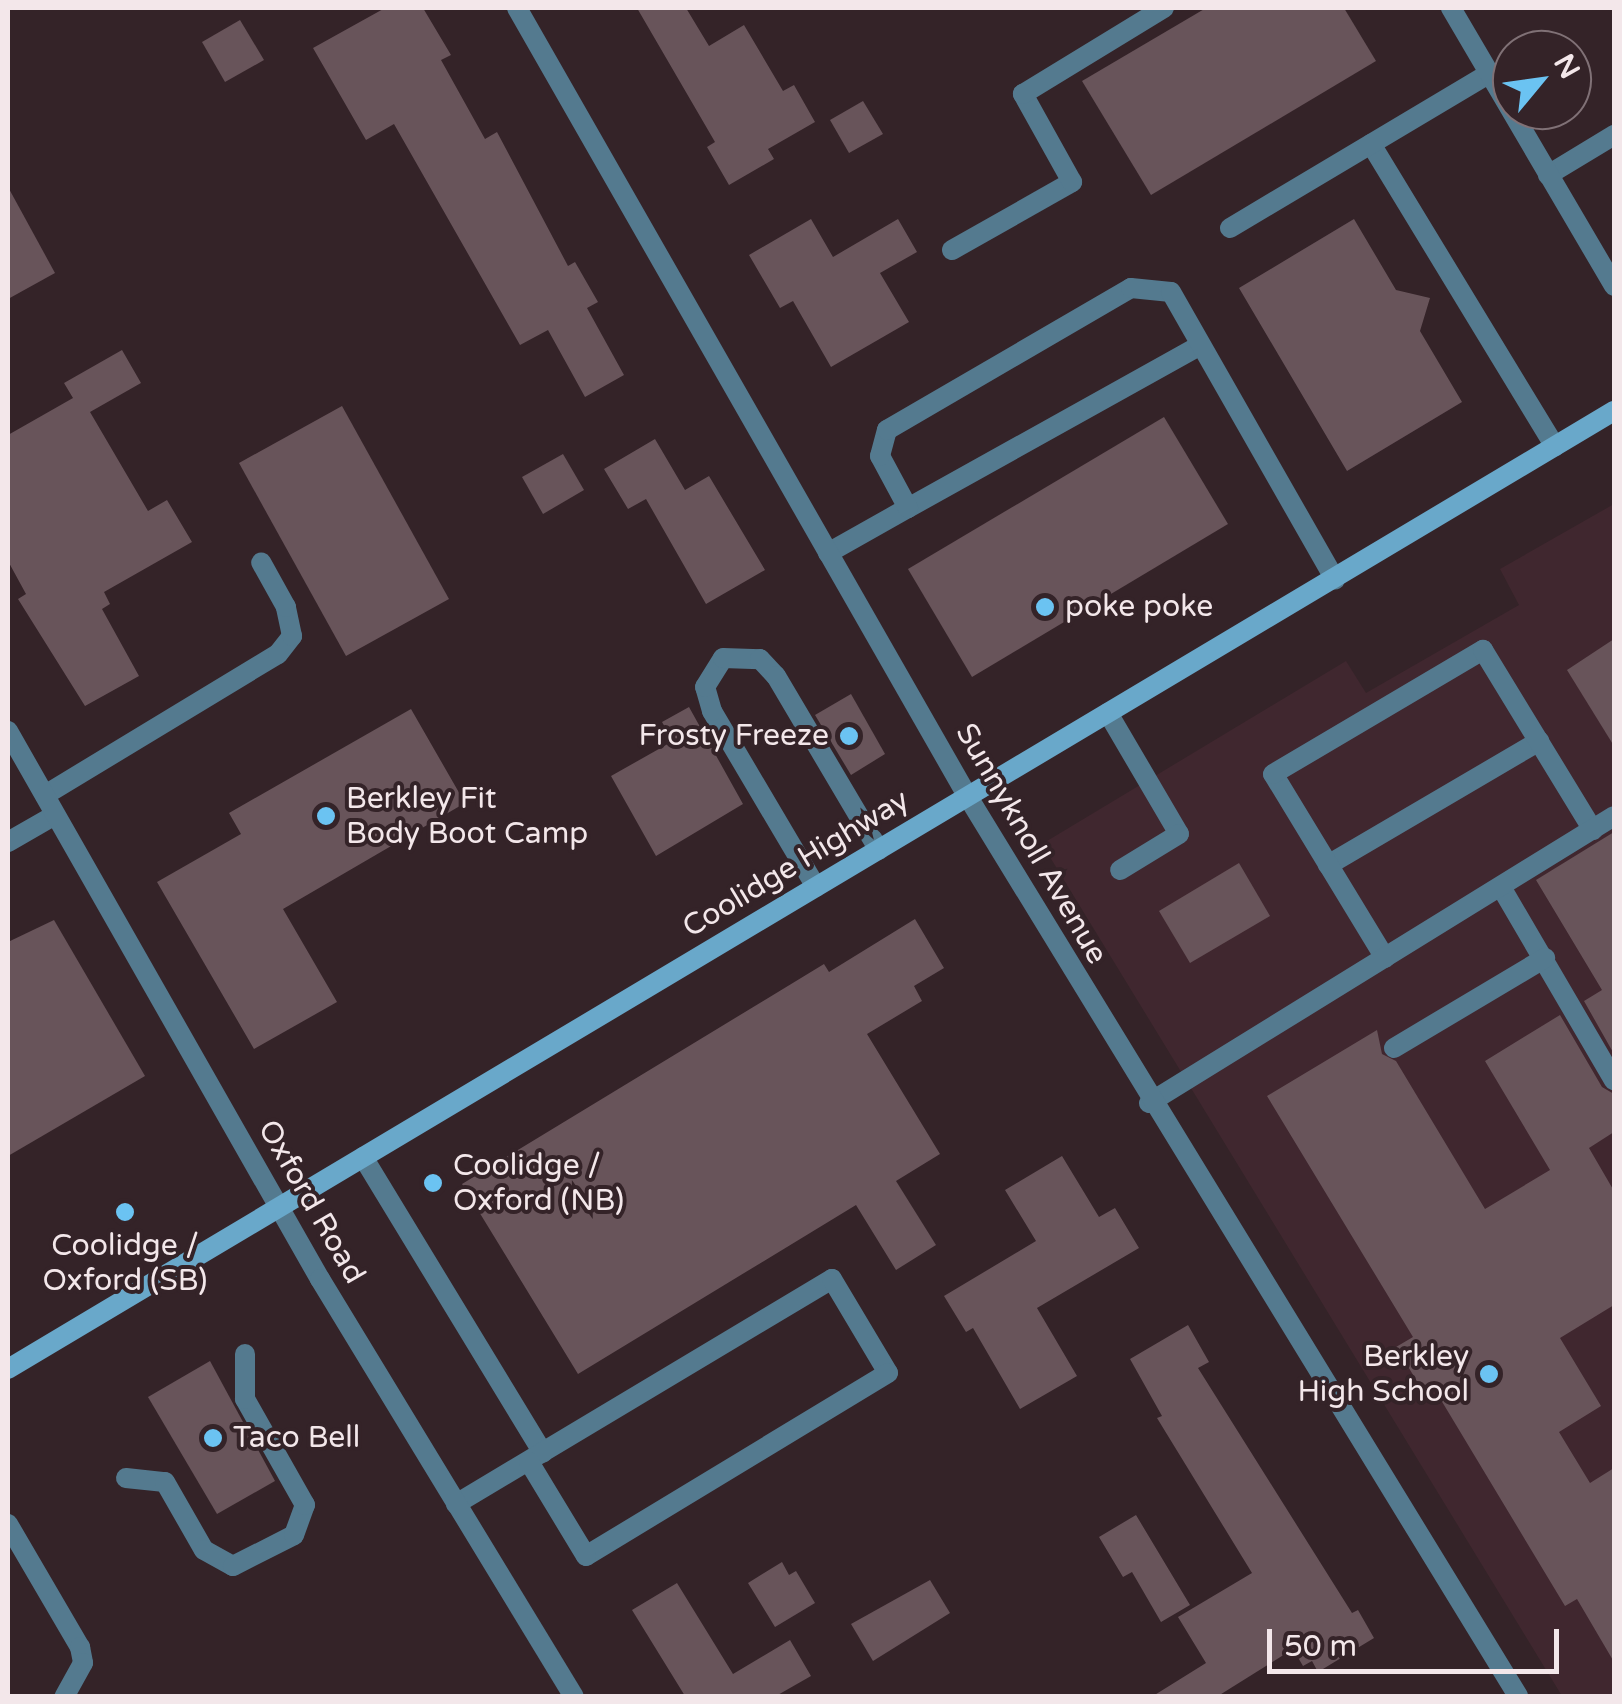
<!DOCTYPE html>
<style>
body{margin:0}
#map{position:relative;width:1622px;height:1704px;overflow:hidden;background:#342328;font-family:"Varela Round",sans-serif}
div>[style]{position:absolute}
.built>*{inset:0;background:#40272f}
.building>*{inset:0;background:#68545a}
.service>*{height:20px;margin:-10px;padding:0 10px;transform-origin:10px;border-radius:10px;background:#547a8f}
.minor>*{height:20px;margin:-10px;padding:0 10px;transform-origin:10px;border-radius:10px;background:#547a8f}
.tertiary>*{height:20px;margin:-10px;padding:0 10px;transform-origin:10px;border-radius:10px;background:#547a8f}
.secondary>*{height:20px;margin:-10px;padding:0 10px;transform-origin:10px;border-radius:10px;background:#69a8ca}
.dots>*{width:28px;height:28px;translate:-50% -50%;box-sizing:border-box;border:5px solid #342328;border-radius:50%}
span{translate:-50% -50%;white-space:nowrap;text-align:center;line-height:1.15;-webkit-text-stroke:8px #342328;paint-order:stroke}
.poi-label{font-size:30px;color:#f3e7ea}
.left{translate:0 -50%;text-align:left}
.right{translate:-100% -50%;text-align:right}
.street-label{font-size:30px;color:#f3e7ea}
.frame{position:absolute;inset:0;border:10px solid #f3e7ea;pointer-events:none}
.north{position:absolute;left:1492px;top:30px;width:100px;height:100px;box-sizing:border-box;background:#342328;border:2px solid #807176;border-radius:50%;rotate:61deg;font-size:28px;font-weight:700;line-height:40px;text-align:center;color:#f3e7ea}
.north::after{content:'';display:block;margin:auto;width:35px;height:45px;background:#6bc3f2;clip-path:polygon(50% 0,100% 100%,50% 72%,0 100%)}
.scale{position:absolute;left:1267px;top:1629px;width:292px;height:45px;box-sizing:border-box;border:5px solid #f3e7ea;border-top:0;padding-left:12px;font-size:30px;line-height:35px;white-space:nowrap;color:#f3e7ea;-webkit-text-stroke:8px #342328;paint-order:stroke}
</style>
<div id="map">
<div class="built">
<i style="clip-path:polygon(1614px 504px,1614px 1696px,1562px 1696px,1042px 844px,1346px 661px,1366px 693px,1519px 605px,1500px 569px)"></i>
</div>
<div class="building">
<i style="clip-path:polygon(385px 8px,423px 8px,451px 55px,441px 60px,485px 139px,497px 132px,568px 266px,575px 262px,598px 302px,587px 308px,624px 375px,585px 397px,548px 330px,520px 345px,394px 124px,366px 140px,313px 48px)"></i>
<i style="clip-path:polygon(637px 8px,686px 8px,709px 46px,744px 25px,783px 91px,794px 85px,815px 122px,768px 149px,774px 159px,729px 185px,707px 147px,715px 142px)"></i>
<i style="clip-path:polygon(1206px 8px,1344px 8px,1376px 61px,1151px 195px,1082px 81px)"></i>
<i style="clip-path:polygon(240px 20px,264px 60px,225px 82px,202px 42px)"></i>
<i style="clip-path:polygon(863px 101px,883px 134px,849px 153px,830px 120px)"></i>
<i style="clip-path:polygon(8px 187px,55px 273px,8px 299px)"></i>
<i style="clip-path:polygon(811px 219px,833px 257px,898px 219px,917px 252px,880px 273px,909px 322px,831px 367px,793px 301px,780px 308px,749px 255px)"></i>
<i style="clip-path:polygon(1354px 219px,1396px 290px,1430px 298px,1420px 331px,1462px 402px,1347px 471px,1239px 288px)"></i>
<i style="clip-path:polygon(122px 350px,141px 383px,90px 412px,148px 511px,167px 500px,192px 542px,104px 592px,110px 604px,102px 609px,139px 676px,85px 706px,18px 599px,26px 594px,8px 561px,8px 435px,73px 398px,64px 383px)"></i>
<i style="clip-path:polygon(342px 406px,449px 599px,346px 656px,239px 463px)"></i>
<i style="clip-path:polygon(1164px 417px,1228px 524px,972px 677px,908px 569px)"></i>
<i style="clip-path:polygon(655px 439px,685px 490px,709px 476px,765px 570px,706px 604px,646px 499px,628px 509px,604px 469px)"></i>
<i style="clip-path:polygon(563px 454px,584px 490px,543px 514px,522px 477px)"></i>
<i style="clip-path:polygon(1614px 639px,1614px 746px,1567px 670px)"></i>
<i style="clip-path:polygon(851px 694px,885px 754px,851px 775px,815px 715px)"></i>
<i style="clip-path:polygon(689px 707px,743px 804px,656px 856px,611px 776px,673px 741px,662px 722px)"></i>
<i style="clip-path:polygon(411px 709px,465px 803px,283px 909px,337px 1002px,254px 1049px,157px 882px,241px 834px,229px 813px)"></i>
<i style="clip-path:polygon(1614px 832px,1614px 1054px,1584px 1001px,1602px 990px,1536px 880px)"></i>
<i style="clip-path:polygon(1239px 863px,1270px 916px,1190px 963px,1159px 911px)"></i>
<i style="clip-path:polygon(915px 919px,944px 968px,914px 986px,922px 1001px,867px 1034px,940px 1154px,896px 1181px,936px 1245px,896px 1270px,856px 1205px,578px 1374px,462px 1184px,824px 964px,829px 972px)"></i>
<i style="clip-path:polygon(54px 920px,145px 1076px,8px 1156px,8px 942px)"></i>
<i style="clip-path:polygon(1560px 1015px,1602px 1087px,1614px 1094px,1614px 1132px,1589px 1148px,1614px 1191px,1614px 1305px,1560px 1338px,1601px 1406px,1559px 1432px,1590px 1483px,1614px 1468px,1614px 1662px,1577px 1599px,1565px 1606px,1435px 1390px,1426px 1396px,1396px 1347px,1413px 1337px,1267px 1096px,1377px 1030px,1382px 1054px,1396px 1061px,1485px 1209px,1550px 1170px,1485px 1061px)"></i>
<i style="clip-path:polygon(1062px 1156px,1099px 1217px,1115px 1208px,1139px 1248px,1037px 1308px,1077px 1376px,1020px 1409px,973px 1328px,966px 1332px,944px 1296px,1036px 1241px,1005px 1190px)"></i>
<i style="clip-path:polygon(1188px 1325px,1209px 1362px,1198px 1368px,1352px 1613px,1358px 1610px,1374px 1638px,1318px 1672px,1312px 1661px,1303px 1666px,1293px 1649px,1218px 1696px,1153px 1696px,1206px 1663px,1178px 1617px,1252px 1573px,1157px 1418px,1162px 1416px,1130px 1359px)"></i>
<i style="clip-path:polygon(210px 1361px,275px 1481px,217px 1514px,148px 1397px)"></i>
<i style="clip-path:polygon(1136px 1515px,1190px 1605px,1161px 1622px,1132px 1572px,1123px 1577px,1099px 1537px)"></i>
<i style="clip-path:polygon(782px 1562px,789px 1575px,796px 1571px,815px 1603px,775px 1627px,748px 1583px)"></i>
<i style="clip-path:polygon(930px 1580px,950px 1613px,873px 1661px,851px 1624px)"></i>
<i style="clip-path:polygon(677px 1583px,733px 1674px,790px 1640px,811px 1676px,776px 1696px,685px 1696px,632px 1610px)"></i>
</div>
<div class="service">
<i style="left:1371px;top:144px;width:354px;rotate:58.7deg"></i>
<i style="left:1548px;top:175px;width:77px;rotate:-31.2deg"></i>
<i style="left:1230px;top:228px;width:300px;rotate:-30.8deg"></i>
<i style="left:952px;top:250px;width:138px;rotate:-29.5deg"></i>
<i style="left:1072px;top:182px;width:101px;rotate:-119.1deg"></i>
<i style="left:1023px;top:94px;width:165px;rotate:-31.4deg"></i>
<i style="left:908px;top:508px;width:335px;rotate:-29.1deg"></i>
<i style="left:828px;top:553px;width:92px;rotate:-29.4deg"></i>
<i style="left:908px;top:508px;width:59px;rotate:-118.3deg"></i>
<i style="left:880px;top:456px;width:27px;rotate:-75deg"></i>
<i style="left:887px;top:430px;width:282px;rotate:-30.2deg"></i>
<i style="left:1131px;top:288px;width:40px;rotate:5.7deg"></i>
<i style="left:1171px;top:292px;width:331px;rotate:60.3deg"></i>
<i style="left:1108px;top:713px;width:140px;rotate:59.6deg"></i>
<i style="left:1179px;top:834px;width:69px;rotate:148.6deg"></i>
<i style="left:45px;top:795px;width:272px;rotate:-31.2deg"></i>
<i style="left:278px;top:654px;width:23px;rotate:-52deg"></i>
<i style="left:292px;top:636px;width:30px;rotate:-102deg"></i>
<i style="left:286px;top:607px;width:51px;rotate:-119.1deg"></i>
<i style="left:8px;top:842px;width:54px;rotate:-29.9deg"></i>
<i style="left:1328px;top:865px;width:245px;rotate:-30.4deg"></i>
<i style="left:816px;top:887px;width:204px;rotate:-120.6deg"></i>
<i style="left:712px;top:711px;width:25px;rotate:-106deg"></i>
<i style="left:705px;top:687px;width:34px;rotate:-58deg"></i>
<i style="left:723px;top:658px;width:37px;rotate:2deg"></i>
<i style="left:760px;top:659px;width:23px;rotate:47deg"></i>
<i style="left:776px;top:676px;width:202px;rotate:59.4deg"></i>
<i style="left:1501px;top:887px;width:224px;rotate:59.7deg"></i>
<i style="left:1385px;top:958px;width:215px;rotate:-121.3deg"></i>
<i style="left:1273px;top:774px;width:244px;rotate:-30.6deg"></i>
<i style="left:1483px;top:650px;width:211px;rotate:58.6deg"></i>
<i style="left:1394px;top:1048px;width:176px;rotate:-30.8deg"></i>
<i style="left:1149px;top:1103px;width:546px;rotate:-31.68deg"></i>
<i style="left:363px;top:1157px;width:346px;rotate:58.7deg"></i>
<i style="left:126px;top:1478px;width:39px;rotate:6deg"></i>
<i style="left:165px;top:1482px;width:78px;rotate:60.2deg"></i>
<i style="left:204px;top:1550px;width:33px;rotate:29deg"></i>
<i style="left:233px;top:1566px;width:68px;rotate:-26.9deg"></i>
<i style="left:294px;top:1535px;width:32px;rotate:-70deg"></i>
<i style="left:305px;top:1505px;width:122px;rotate:-119.5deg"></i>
<i style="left:245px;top:1399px;width:45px;rotate:-90deg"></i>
<i style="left:456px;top:1504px;width:438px;rotate:-30.9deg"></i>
<i style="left:832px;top:1279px;width:109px;rotate:59.2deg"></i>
<i style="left:888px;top:1373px;width:353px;rotate:148.8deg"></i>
<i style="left:586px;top:1556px;width:110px;rotate:-121.2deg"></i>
<i style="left:8px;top:1524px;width:143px;rotate:59.7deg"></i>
<i style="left:80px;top:1647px;width:16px;rotate:79deg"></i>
<i style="left:83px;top:1663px;width:38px;rotate:119deg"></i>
</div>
<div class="minor">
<i style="left:517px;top:8px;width:909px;rotate:60.25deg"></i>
<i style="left:968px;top:797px;width:1054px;rotate:58.54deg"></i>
<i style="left:8px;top:731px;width:631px;rotate:60.35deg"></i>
<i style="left:320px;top:1279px;width:488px;rotate:58.7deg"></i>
</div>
<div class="tertiary">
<i style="left:1451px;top:8px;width:322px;rotate:59.6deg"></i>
</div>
<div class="secondary">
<i style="left:8px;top:1369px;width:1870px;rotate:-30.82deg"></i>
</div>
<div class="dots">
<i style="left:1045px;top:607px;background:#6bc3f2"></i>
<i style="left:849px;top:736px;background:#6bc3f2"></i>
<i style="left:326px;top:816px;background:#6bc3f2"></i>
<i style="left:433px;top:1183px;background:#6bc3f2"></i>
<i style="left:125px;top:1212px;background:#6bc3f2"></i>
<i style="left:1489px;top:1374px;background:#6bc3f2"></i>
<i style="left:213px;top:1438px;background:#6bc3f2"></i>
</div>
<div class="poi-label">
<span class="left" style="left:1065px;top:607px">poke poke</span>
<span class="right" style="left:829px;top:736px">Frosty Freeze</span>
<span class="left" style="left:346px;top:816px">Berkley Fit<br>Body Boot Camp</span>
<span class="left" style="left:453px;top:1183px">Coolidge /<br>Oxford (NB)</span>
<span style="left:125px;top:1263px">Coolidge /<br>Oxford (SB)</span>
<span class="right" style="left:1469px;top:1374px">Berkley<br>High School</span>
<span class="left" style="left:233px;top:1438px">Taco Bell</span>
</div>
<div class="street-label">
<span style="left:1031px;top:844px;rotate:60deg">Sunnyknoll Avenue</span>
<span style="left:796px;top:864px;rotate:-31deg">Coolidge Highway</span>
<span style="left:311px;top:1202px;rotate:60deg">Oxford Road</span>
</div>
<div class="frame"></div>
<div class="north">N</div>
<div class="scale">50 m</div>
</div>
